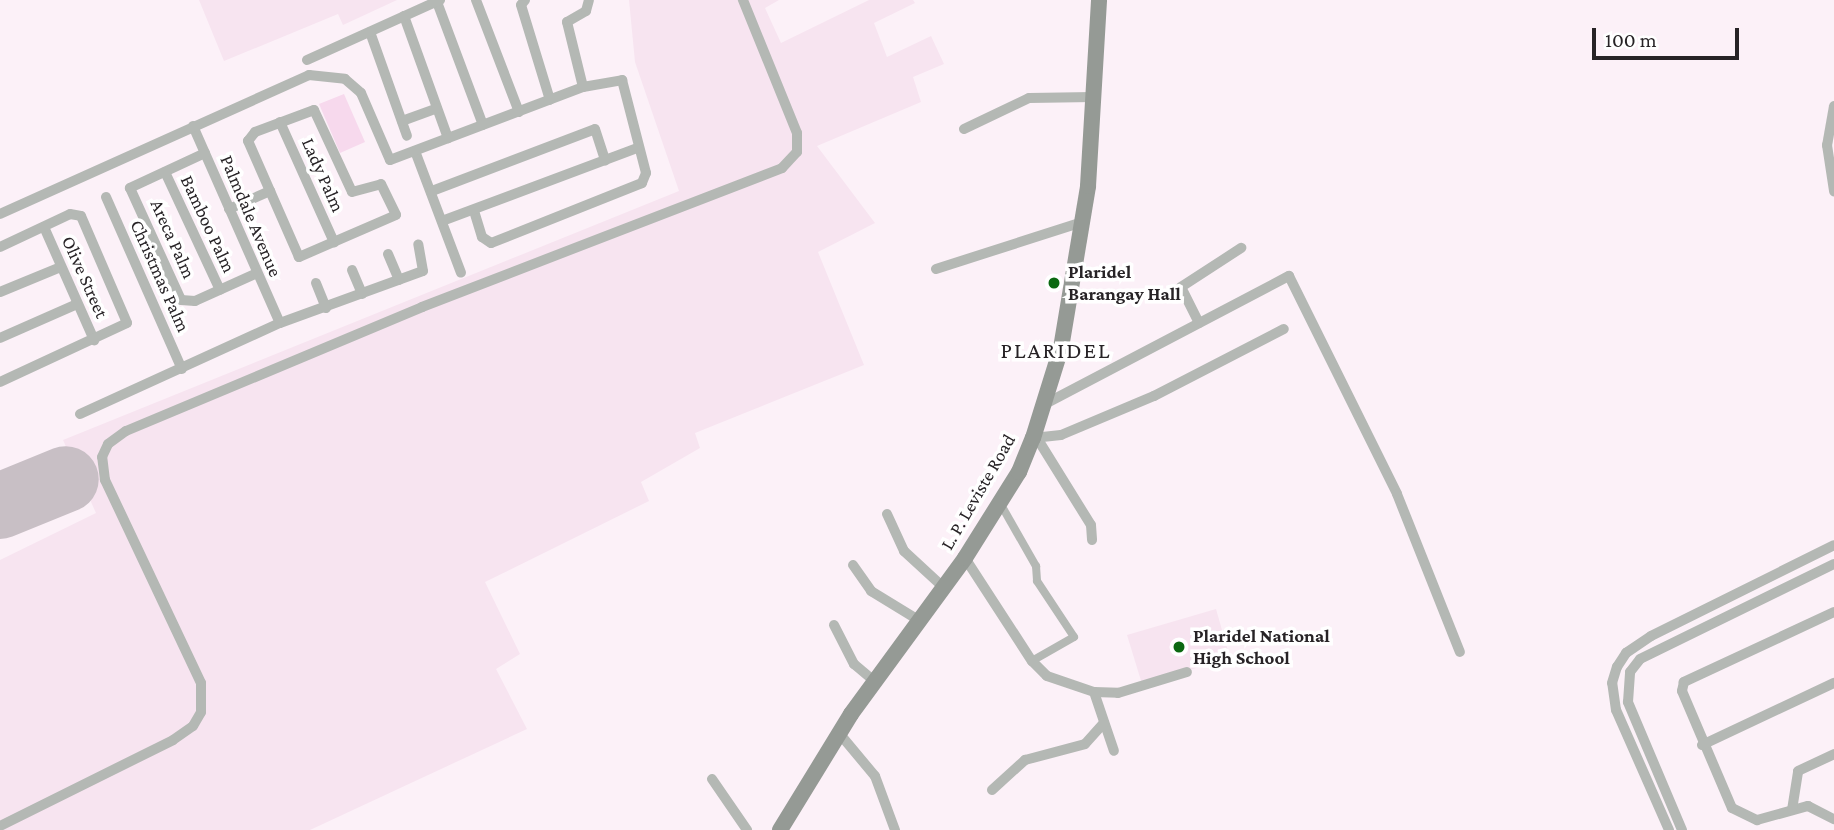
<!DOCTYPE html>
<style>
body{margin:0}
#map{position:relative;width:1834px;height:830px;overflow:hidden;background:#fcf1f8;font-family:"Crimson Pro",serif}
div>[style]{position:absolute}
.built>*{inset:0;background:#f7e4f0}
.green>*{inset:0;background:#f7d9ed}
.runway>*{height:66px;margin:-33px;padding:0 33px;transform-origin:33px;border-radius:33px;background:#c8bfc5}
.pedestrian>*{height:8px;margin:-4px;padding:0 4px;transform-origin:4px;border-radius:4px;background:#b4b8b4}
.minor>*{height:10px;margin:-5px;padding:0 5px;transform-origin:5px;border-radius:5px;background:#b4b8b4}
.secondary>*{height:16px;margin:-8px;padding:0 8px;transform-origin:8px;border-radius:8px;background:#959a95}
.dots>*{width:19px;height:19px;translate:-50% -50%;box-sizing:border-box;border:4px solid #fff;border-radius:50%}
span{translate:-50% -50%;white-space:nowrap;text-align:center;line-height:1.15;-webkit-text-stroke:7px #fff;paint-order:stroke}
.street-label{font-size:19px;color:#272326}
.poi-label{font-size:19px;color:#272326;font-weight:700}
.left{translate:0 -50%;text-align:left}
.quarter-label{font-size:23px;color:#272326;letter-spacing:2px}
.scale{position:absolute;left:1592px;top:28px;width:147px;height:32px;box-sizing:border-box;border:4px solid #272326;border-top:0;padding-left:9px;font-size:21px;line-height:24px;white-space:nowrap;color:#272326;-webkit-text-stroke:5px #fff;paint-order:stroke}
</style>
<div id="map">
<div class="built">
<i style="clip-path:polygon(199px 0,397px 0,343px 25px,338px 14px,224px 61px)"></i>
<i style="clip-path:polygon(629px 0,779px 0,765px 8px,781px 43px,869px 0,913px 0,915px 3px,874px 23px,887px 57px,931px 36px,944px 64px,913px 77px,921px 102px,817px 146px,875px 223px,818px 252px,864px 365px,695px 433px,700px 448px,641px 482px,649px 501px,485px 582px,520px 654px,496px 669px,527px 729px,310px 830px,0 830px,0 560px,96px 513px,63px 440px,679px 191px,635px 62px)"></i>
<i style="clip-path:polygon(1216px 609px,1230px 658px,1142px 684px,1127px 635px)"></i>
</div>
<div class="green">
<i style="clip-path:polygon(344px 94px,365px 142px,340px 153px,319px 104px)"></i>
</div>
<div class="runway">
<i style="left:0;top:506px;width:71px;rotate:-22.2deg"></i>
</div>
<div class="pedestrian">
<i style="left:1000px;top:503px;width:73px;rotate:60.3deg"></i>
<i style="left:1036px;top:566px;width:15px;rotate:86deg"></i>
<i style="left:1037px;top:581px;width:67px;rotate:56.5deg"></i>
<i style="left:1074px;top:637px;width:48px;rotate:150.3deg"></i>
</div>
<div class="minor">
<i style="left:476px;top:0;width:120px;rotate:69deg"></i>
<i style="left:525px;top:0;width:6px;rotate:129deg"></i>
<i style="left:521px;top:5px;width:99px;rotate:73deg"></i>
<i style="left:437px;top:2px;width:131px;rotate:69.5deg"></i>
<i style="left:404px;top:16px;width:130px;rotate:70.2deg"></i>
<i style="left:370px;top:32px;width:110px;rotate:70.4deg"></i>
<i style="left:307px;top:60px;width:146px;rotate:-24.3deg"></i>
<i style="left:583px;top:87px;width:67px;rotate:-103.8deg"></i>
<i style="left:567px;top:22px;width:22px;rotate:-30deg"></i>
<i style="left:586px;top:11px;width:11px;rotate:-75deg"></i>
<i style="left:1834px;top:106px;width:40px;rotate:100deg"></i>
<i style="left:1827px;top:145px;width:47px;rotate:81.3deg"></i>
<i style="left:314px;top:110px;width:90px;rotate:65.1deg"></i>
<i style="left:352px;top:192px;width:30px;rotate:-15deg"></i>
<i style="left:381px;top:184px;width:34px;rotate:64deg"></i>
<i style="left:396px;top:215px;width:106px;rotate:156.6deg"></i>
<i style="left:299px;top:257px;width:127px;rotate:-113.7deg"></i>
<i style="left:248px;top:141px;width:11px;rotate:-52deg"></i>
<i style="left:255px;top:132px;width:63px;rotate:-20.4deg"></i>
<i style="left:402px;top:121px;width:37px;rotate:-20deg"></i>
<i style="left:280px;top:122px;width:132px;rotate:65.8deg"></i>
<i style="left:193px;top:126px;width:215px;rotate:66.2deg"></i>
<i style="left:280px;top:323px;width:152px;rotate:-20deg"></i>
<i style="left:423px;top:271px;width:27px;rotate:-100deg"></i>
<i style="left:964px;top:129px;width:72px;rotate:-25.5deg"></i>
<i style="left:1029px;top:98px;width:64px;rotate:-0.9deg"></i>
<i style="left:415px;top:151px;width:130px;rotate:69.3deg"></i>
<i style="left:205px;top:153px;width:83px;rotate:155deg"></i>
<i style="left:130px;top:188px;width:123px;rotate:65.5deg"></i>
<i style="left:181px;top:300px;width:14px;rotate:4deg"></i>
<i style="left:195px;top:301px;width:68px;rotate:-24.3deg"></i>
<i style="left:165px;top:172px;width:130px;rotate:65deg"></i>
<i style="left:432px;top:191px;width:174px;rotate:-20.8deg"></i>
<i style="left:595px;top:129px;width:33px;rotate:72deg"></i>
<i style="left:106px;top:197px;width:188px;rotate:66.2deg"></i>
<i style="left:229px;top:209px;width:45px;rotate:-23.7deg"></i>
<i style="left:0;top:214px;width:339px;rotate:-24.2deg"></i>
<i style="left:309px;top:75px;width:36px;rotate:6deg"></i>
<i style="left:345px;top:79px;width:21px;rotate:41deg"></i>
<i style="left:361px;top:93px;width:73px;rotate:66.6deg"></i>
<i style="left:390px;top:160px;width:206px;rotate:-20.7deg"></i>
<i style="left:583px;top:87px;width:40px;rotate:-10deg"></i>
<i style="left:622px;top:80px;width:96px;rotate:75.5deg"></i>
<i style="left:646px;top:173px;width:11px;rotate:112deg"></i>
<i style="left:642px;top:183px;width:162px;rotate:158.3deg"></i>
<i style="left:491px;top:243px;width:11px;rotate:-146deg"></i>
<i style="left:482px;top:237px;width:28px;rotate:-107deg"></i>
<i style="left:442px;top:221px;width:208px;rotate:-20.5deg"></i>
<i style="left:44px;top:227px;width:124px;rotate:66.1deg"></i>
<i style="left:0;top:247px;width:77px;rotate:-25.2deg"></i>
<i style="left:70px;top:214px;width:11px;rotate:10deg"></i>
<i style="left:81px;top:216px;width:116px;rotate:66.7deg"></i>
<i style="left:127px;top:323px;width:140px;rotate:155.1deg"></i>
<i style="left:388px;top:254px;width:28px;rotate:67deg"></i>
<i style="left:936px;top:269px;width:153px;rotate:-17.8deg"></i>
<i style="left:352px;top:270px;width:26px;rotate:67deg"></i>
<i style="left:316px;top:283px;width:27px;rotate:68deg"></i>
<i style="left:0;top:292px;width:66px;rotate:-22.3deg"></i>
<i style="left:1199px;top:323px;width:40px;rotate:-116.6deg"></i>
<i style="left:1181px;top:287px;width:72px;rotate:-33deg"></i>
<i style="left:0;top:338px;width:84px;rotate:-23.8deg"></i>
<i style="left:1043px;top:405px;width:278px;rotate:-27.7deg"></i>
<i style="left:1289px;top:276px;width:243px;rotate:63.6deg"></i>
<i style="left:1397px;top:494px;width:170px;rotate:68.3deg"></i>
<i style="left:80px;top:414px;width:220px;rotate:-24.5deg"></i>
<i style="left:1033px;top:438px;width:28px;rotate:-6deg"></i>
<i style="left:1061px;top:435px;width:101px;rotate:-22.8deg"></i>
<i style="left:1154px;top:396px;width:146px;rotate:-27.3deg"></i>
<i style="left:1037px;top:438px;width:102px;rotate:58.2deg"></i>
<i style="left:1091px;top:525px;width:15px;rotate:86deg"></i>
<i style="left:887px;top:514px;width:41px;rotate:65.3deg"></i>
<i style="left:904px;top:551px;width:53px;rotate:42.7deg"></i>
<i style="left:965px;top:558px;width:123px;rotate:57deg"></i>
<i style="left:1032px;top:661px;width:21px;rotate:45deg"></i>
<i style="left:1047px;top:676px;width:50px;rotate:18.8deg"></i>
<i style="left:1094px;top:692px;width:24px;rotate:2deg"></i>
<i style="left:1118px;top:693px;width:72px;rotate:-16.9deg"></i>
<i style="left:853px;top:565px;width:32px;rotate:55deg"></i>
<i style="left:871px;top:591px;width:57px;rotate:31.5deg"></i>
<i style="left:1834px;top:612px;width:166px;rotate:155deg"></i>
<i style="left:1684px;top:682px;width:9px;rotate:103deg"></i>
<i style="left:1682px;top:691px;width:127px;rotate:66.9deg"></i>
<i style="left:1732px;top:808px;width:28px;rotate:26deg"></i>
<i style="left:1757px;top:820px;width:53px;rotate:-15.4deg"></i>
<i style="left:1808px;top:806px;width:29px;rotate:27deg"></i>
<i style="left:834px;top:625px;width:44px;rotate:62.9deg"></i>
<i style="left:854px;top:664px;width:26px;rotate:40deg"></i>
<i style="left:1094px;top:692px;width:62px;rotate:71.3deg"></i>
<i style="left:839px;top:733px;width:56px;rotate:50.1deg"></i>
<i style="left:875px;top:776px;width:58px;rotate:69.7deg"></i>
<i style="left:1702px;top:745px;width:146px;rotate:-25.2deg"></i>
<i style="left:712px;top:779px;width:62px;rotate:55.5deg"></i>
<i style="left:992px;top:790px;width:45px;rotate:-42.3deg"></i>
<i style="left:1025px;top:760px;width:62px;rotate:-14.9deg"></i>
<i style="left:1085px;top:744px;width:28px;rotate:-48deg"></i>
<i style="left:1792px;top:810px;width:39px;rotate:-81deg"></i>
<i style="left:1798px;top:771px;width:40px;rotate:-25deg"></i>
<i style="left:0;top:826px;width:193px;rotate:-26.4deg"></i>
<i style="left:173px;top:740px;width:24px;rotate:-35deg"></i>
<i style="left:193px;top:726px;width:16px;rotate:-60deg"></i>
<i style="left:201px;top:712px;width:29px;rotate:-90deg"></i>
<i style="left:201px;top:683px;width:225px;rotate:-115.3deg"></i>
<i style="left:105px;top:480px;width:23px;rotate:-97deg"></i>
<i style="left:102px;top:457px;width:14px;rotate:-65deg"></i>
<i style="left:108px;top:444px;width:22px;rotate:-36deg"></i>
<i style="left:126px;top:431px;width:321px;rotate:-22.7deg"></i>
<i style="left:422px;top:307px;width:386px;rotate:-21.1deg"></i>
<i style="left:782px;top:168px;width:22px;rotate:-47deg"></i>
<i style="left:797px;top:152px;width:19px;rotate:-90deg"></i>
<i style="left:797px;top:133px;width:144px;rotate:-112.1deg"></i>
<i style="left:1669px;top:830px;width:131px;rotate:-113.8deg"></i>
<i style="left:1616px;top:710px;width:27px;rotate:-98deg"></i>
<i style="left:1612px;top:683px;width:17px;rotate:-73deg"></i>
<i style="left:1617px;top:667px;width:17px;rotate:-57deg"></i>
<i style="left:1626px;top:653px;width:30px;rotate:-34deg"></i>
<i style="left:1651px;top:636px;width:204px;rotate:-26.4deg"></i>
<i style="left:1682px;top:830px;width:139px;rotate:-112.9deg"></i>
<i style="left:1628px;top:702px;width:30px;rotate:-86deg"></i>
<i style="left:1630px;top:672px;width:16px;rotate:-52deg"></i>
<i style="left:1640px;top:659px;width:216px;rotate:-26.1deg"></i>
</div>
<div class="secondary">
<i style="left:780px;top:830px;width:136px;rotate:-58.5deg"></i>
<i style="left:851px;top:714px;width:193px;rotate:-53.8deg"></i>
<i style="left:965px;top:558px;width:102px;rotate:-57.9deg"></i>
<i style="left:1019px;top:472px;width:37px;rotate:-68deg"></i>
<i style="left:1033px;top:438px;width:94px;rotate:-72.7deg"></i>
<i style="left:1061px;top:348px;width:164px;rotate:-80.5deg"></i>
<i style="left:1088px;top:186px;width:186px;rotate:-86.6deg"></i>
</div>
<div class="dots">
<i style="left:1054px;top:283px;background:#0b6811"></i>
<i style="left:1179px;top:647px;background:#0b6811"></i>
</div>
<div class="street-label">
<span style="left:323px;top:175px;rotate:66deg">Lady Palm</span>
<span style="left:251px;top:216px;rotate:67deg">Palmdale Avenue</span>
<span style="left:208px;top:224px;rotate:65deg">Bamboo Palm</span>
<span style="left:173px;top:239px;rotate:66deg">Areca Palm</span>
<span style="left:160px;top:276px;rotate:66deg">Christmas Palm</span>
<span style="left:85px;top:277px;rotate:66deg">Olive Street</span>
<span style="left:978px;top:492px;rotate:-60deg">L. P. Leviste Road</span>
</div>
<div class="poi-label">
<span class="left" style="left:1068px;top:283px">Plaridel<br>Barangay Hall</span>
<span class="left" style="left:1193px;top:647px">Plaridel National<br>High School</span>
</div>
<div class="quarter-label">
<span style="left:1056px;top:350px">PLARIDEL</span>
</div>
<div class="scale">100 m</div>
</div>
